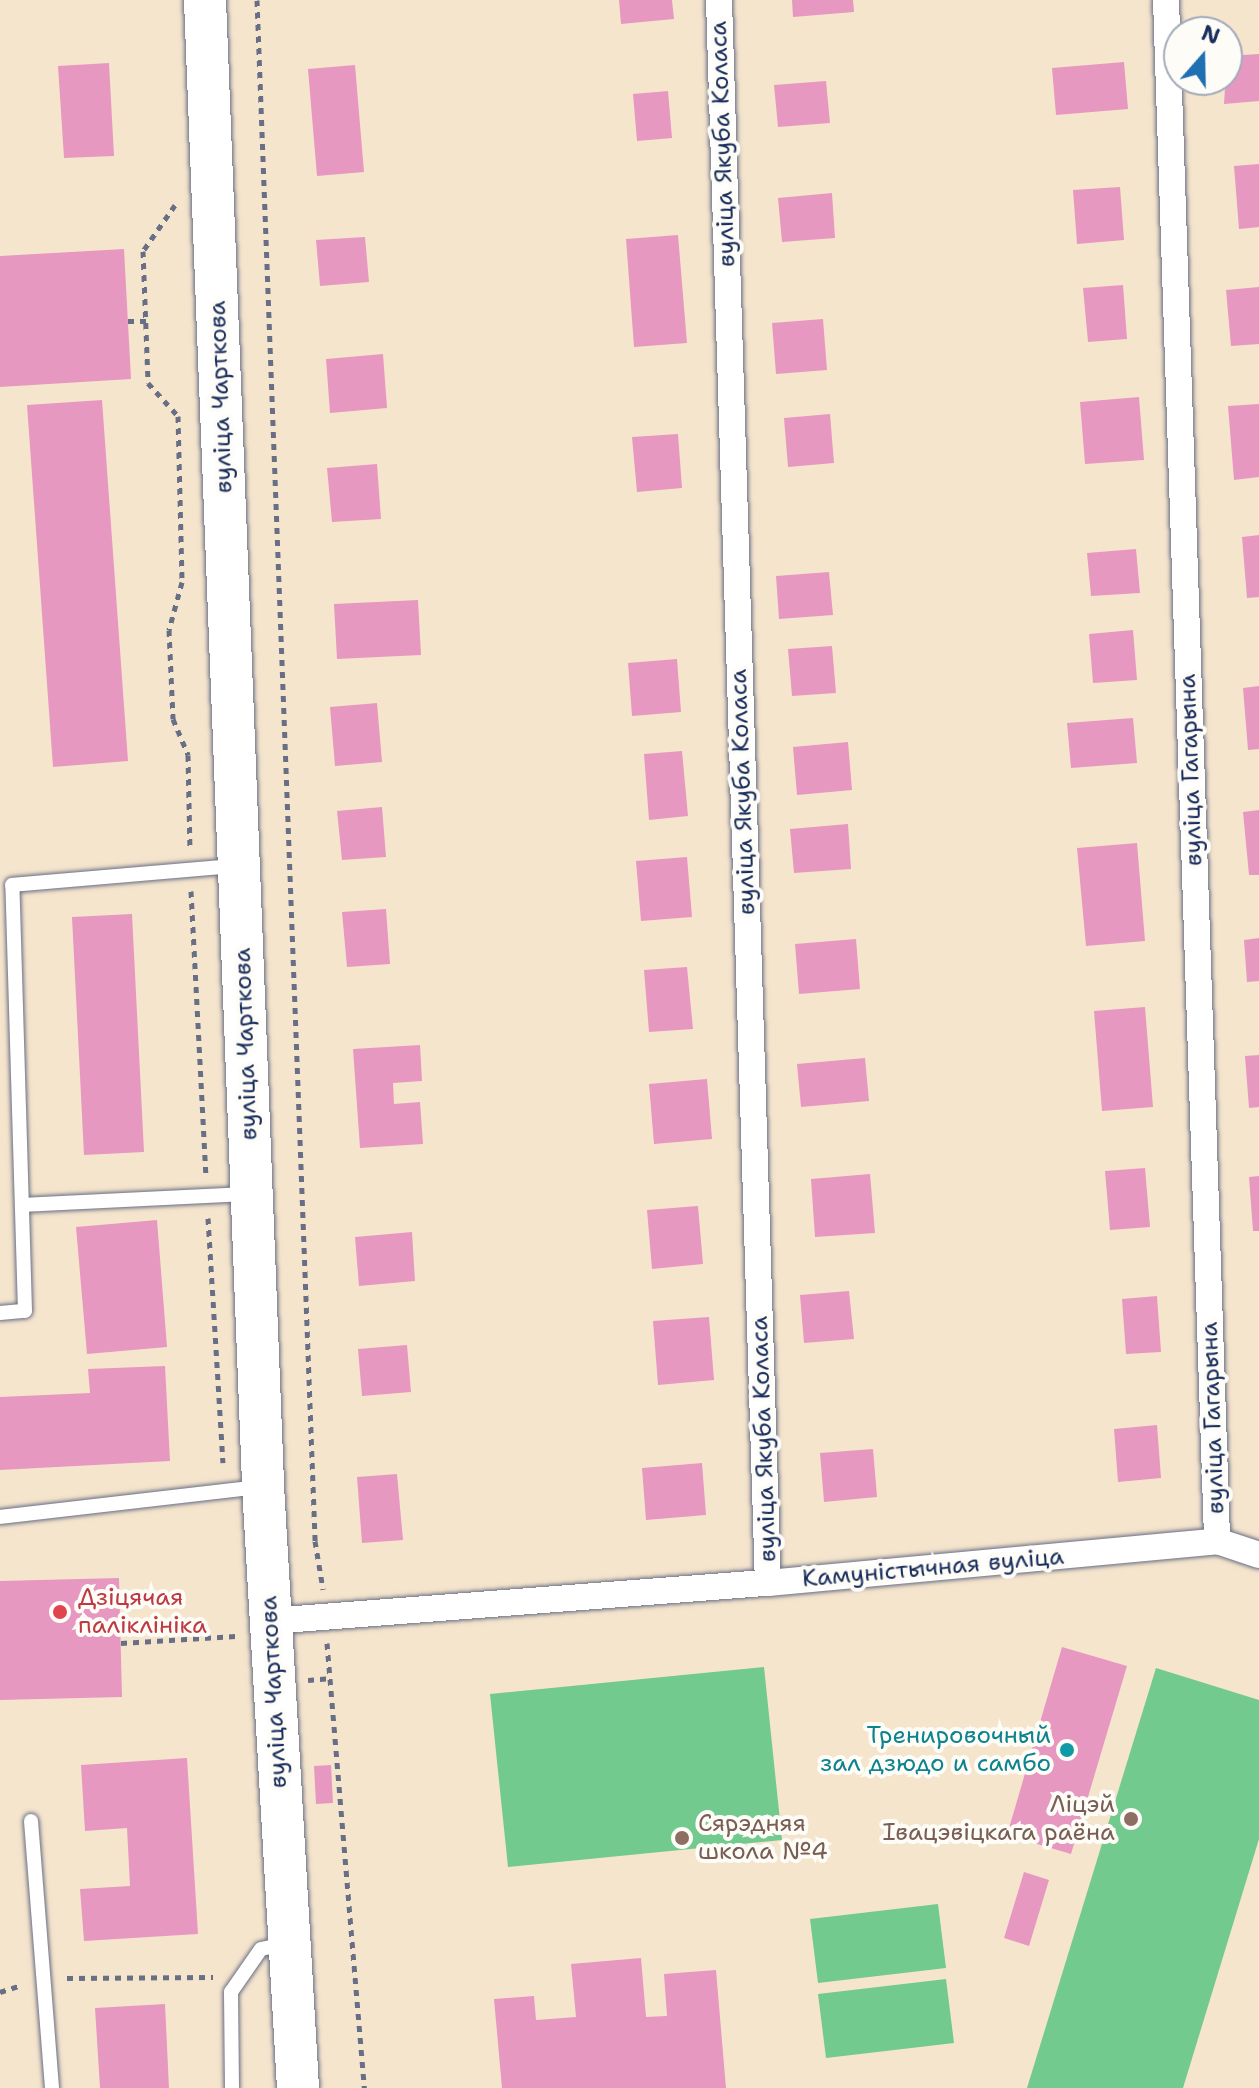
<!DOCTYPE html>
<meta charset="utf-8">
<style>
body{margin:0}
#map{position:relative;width:1259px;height:2088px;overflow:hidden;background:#f6e5cd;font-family:"Shantell Sans",sans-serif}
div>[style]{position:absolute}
.green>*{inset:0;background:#72ca8f}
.building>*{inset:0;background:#e798c1}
.path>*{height:5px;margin-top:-2.5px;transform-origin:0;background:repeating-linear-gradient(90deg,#686f85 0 6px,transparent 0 12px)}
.roads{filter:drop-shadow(0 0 2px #686f85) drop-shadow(0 0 2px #686f85)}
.lane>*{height:14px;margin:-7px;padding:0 7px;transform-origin:7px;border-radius:7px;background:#fff}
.street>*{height:26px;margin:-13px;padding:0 13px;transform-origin:13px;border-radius:13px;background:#fff}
.primary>*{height:42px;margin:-21px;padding:0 21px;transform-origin:21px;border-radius:21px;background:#fff}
.dots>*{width:22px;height:22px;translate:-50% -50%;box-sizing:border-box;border:4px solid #fdfcf7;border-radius:50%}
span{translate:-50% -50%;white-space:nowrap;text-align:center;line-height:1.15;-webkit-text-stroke:8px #fdfcf7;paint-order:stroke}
.street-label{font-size:24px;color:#1b2f5e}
.health-label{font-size:24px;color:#be3a42}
.left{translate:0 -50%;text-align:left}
.culture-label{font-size:24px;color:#0d838f}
.right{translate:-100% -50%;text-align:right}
.education-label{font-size:24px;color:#785e54}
.north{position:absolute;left:1163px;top:16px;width:80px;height:80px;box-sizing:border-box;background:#fdfcf7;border:2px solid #a3aaba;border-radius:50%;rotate:20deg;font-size:22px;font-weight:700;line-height:32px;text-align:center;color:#1b2f5e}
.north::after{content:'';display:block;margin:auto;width:28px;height:36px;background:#1f6fb2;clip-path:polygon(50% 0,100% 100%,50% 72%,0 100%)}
</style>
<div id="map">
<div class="green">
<i style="clip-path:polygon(764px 1667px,782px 1840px,508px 1867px,490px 1694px)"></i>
<i style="clip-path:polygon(1156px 1668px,1259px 1700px,1259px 1839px,1183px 2088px,1027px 2088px)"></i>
<i style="clip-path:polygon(938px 1904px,946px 1968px,818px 1983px,810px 1919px)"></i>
<i style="clip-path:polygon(946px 1979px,954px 2043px,826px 2058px,818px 1994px)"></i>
</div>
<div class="building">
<i style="clip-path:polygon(619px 0,672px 0,674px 19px,621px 24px)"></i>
<i style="clip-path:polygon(792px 0,853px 0,854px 12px,793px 17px)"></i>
<i style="clip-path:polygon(1259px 54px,1259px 101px,1224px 104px,1227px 56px)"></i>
<i style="clip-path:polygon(1124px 62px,1128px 109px,1056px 115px,1052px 68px)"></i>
<i style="clip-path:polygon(109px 63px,114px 156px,64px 158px,58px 66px)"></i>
<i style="clip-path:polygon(355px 65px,364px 172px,317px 176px,308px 69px)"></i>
<i style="clip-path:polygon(826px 81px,830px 123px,778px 127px,774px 85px)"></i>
<i style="clip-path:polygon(668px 91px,672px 138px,637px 141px,633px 94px)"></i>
<i style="clip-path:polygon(1259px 164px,1259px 227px,1239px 229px,1234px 166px)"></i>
<i style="clip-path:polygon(1120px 187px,1124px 240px,1077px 244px,1073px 190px)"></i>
<i style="clip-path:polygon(832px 193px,835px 238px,782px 242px,778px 198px)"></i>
<i style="clip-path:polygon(678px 235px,687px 343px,634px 347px,626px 239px)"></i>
<i style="clip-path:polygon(365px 237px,369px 282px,320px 286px,316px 240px)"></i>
<i style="clip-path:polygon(124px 249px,131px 379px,0 387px,0 256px)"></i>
<i style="clip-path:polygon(1123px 285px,1127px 339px,1088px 342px,1083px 288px)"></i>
<i style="clip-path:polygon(1259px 287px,1259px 344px,1231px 346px,1226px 290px)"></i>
<i style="clip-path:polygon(823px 319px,827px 370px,776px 374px,772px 323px)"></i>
<i style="clip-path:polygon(383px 354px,387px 408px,330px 413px,326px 359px)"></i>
<i style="clip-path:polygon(1139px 397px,1144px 460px,1085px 464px,1080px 402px)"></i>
<i style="clip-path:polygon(102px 400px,128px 761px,53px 767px,27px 405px)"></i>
<i style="clip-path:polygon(1259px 404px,1259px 477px,1234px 480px,1228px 406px)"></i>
<i style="clip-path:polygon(830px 414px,834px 463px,788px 467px,784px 418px)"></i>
<i style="clip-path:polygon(678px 434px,682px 488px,637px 492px,632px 437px)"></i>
<i style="clip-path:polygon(377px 464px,381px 519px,332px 522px,327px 468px)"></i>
<i style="clip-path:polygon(1259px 535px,1259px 597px,1247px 598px,1242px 537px)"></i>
<i style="clip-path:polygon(1136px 549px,1140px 593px,1091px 596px,1087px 553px)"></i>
<i style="clip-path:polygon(829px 572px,833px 615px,779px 619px,776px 576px)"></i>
<i style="clip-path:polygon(418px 600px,421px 655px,337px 659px,334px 604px)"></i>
<i style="clip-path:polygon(1133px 630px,1137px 680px,1093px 683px,1089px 634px)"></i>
<i style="clip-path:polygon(832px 646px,836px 693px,792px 696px,788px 649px)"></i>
<i style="clip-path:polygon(677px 659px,681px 712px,632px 716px,628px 663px)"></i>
<i style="clip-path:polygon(1259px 686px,1259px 749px,1248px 750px,1243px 688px)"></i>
<i style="clip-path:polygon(377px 703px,382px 762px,335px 766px,330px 707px)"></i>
<i style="clip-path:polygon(1133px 718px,1137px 763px,1071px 768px,1067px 723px)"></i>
<i style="clip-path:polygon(848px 742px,852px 790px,797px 795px,793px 747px)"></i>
<i style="clip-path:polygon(682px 751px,688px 816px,649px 820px,644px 754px)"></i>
<i style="clip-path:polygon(382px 807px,386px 857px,342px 860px,337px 811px)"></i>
<i style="clip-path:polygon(1259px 810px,1259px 875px,1249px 875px,1243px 812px)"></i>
<i style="clip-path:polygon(848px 824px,851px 869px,794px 873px,790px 829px)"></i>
<i style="clip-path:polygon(1137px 843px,1145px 941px,1086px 946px,1077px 848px)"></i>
<i style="clip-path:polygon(687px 857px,692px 917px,641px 921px,636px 861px)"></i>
<i style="clip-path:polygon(386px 909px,390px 964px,347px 967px,342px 912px)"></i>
<i style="clip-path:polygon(132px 914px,144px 1152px,84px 1155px,72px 917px)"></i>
<i style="clip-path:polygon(1259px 938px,1259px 981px,1247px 982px,1244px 940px)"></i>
<i style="clip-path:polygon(856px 939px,860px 989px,799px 994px,795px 944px)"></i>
<i style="clip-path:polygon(687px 967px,693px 1029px,649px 1032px,644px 970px)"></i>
<i style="clip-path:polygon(1145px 1007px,1153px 1107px,1102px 1111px,1094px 1011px)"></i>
<i style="clip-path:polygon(420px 1045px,422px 1081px,393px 1083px,394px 1104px,420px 1102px,423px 1144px,360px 1148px,353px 1049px)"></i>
<i style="clip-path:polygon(1259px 1055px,1259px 1107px,1249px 1108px,1245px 1056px)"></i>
<i style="clip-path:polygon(865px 1058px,869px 1101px,801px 1107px,797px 1064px)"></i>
<i style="clip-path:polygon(707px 1079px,712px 1139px,654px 1144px,649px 1084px)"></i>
<i style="clip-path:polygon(1145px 1168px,1150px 1227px,1110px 1230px,1105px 1171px)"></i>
<i style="clip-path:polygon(870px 1174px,875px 1233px,815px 1237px,811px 1179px)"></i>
<i style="clip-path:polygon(1259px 1176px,1259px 1231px,1253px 1231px,1249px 1177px)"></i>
<i style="clip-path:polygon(698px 1206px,703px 1264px,652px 1269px,647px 1210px)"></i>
<i style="clip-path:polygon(157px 1220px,167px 1347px,87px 1354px,76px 1227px)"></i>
<i style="clip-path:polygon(412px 1232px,415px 1281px,359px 1286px,355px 1237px)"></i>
<i style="clip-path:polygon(849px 1291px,854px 1339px,804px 1343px,800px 1295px)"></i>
<i style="clip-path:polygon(1157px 1296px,1161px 1352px,1126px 1354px,1122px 1299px)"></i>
<i style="clip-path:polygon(709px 1317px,714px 1380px,658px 1385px,653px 1321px)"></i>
<i style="clip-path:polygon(407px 1345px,411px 1392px,362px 1396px,358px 1349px)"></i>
<i style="clip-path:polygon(165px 1366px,170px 1461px,0 1470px,0 1397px,90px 1393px,88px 1369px)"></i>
<i style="clip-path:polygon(1157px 1425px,1161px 1478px,1118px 1482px,1114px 1429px)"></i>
<i style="clip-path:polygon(873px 1449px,877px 1497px,824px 1502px,820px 1453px)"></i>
<i style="clip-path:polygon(702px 1463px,706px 1515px,646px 1520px,642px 1468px)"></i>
<i style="clip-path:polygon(397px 1474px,403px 1540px,362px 1543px,357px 1477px)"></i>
<i style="clip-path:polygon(119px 1578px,122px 1697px,0 1700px,0 1581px)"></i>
<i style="clip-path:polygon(1062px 1647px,1127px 1666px,1071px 1854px,1007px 1835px)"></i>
<i style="clip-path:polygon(187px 1758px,198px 1934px,84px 1941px,80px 1889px,130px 1886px,127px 1828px,85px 1831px,81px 1765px)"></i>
<i style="clip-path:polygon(331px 1765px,333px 1803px,316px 1804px,314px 1766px)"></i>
<i style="clip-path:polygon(1024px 1872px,1049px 1880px,1029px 1946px,1004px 1938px)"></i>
<i style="clip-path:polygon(641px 1958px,646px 2017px,667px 2016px,664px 1974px,716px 1970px,726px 2088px,502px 2088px,494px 1999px,534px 1996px,536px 2020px,576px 2017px,571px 1964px)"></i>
<i style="clip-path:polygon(165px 2004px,169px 2088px,100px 2088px,95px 2008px)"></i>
</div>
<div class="path">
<i style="left:257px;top:0;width:1542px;rotate:87.84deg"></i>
<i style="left:315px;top:1541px;width:49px;rotate:80.5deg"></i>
<i style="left:175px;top:205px;width:56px;rotate:124.8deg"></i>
<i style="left:143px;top:251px;width:132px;rotate:87.8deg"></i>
<i style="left:148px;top:383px;width:45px;rotate:47.7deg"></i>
<i style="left:178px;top:416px;width:166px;rotate:88.6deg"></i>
<i style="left:182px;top:582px;width:50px;rotate:105.2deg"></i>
<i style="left:169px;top:630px;width:89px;rotate:87.4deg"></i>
<i style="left:173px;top:719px;width:39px;rotate:67deg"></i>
<i style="left:188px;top:755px;width:94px;rotate:88.8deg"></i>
<i style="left:128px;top:321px;width:18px"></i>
<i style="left:191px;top:891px;width:285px;rotate:87deg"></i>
<i style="left:208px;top:1218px;width:245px;rotate:86.5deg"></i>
<i style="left:121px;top:1643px;width:115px;rotate:-3.5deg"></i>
<i style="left:327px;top:1643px;width:447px;rotate:85.2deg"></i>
<i style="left:308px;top:1680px;width:21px;rotate:-5deg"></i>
<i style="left:67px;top:1978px;width:146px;rotate:-0.4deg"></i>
<i style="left:0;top:1992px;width:23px;rotate:-18deg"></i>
</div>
<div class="roads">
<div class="lane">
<i style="left:23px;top:1205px;width:227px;rotate:-2.8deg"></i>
<i style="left:0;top:1313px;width:25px;rotate:-5deg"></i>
<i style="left:25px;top:1311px;width:426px;rotate:-91.7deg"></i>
<i style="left:12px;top:885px;width:224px;rotate:-4.9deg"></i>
<i style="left:0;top:1517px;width:260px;rotate:-6.6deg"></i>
<i style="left:31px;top:1821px;width:268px;rotate:85.5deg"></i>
<i style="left:232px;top:2088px;width:96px;rotate:-90.6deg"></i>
<i style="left:231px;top:1992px;width:52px;rotate:-55.1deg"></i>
<i style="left:261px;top:1949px;width:25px;rotate:-12deg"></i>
</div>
<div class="street">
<i style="left:719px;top:0;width:1584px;rotate:88.23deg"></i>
<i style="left:1166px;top:0;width:1542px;rotate:88.1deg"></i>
<i style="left:270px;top:1621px;width:499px;rotate:-4.4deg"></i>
<i style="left:768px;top:1583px;width:451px;rotate:-5.3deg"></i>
<i style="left:1217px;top:1541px;width:44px;rotate:18.4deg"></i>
</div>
<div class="primary">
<i style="left:205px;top:0;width:1487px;rotate:87.76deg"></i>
<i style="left:263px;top:1486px;width:603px;rotate:86.67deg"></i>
</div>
</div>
<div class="dots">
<i style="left:60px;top:1612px;background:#e0444e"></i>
<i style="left:1067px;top:1750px;background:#0f9aa8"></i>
<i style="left:1131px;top:1819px;background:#8d6e63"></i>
<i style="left:682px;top:1838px;background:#8d6e63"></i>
</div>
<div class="street-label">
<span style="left:723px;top:144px;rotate:-92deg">вуліца Якуба Коласа</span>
<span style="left:221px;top:397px;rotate:-92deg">вуліца Чарткова</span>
<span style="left:1191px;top:770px;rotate:-92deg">вуліца Гагарына</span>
<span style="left:743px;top:792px;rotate:-92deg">вуліца Якуба Коласа</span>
<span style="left:246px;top:1044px;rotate:-92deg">вуліца Чарткова</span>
<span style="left:1213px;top:1418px;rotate:-92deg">вуліца Гагарына</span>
<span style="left:764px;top:1439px;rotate:-92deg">вуліца Якуба Коласа</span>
<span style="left:933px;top:1568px;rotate:-5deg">Камуністычная вуліца</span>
<span style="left:274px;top:1692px;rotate:-93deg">вуліца Чарткова</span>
</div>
<div class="health-label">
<span class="left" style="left:78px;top:1612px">Дзіцячая<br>паліклініка</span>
</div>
<div class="culture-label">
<span class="right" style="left:1051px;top:1750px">Тренировочный<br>зал дзюдо и самбо</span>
</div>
<div class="education-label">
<span class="right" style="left:1115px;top:1819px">Ліцэй<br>Івацэвіцкага раёна</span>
<span class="left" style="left:698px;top:1838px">Сярэдняя<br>школа №4</span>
</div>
<div class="north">N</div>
</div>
